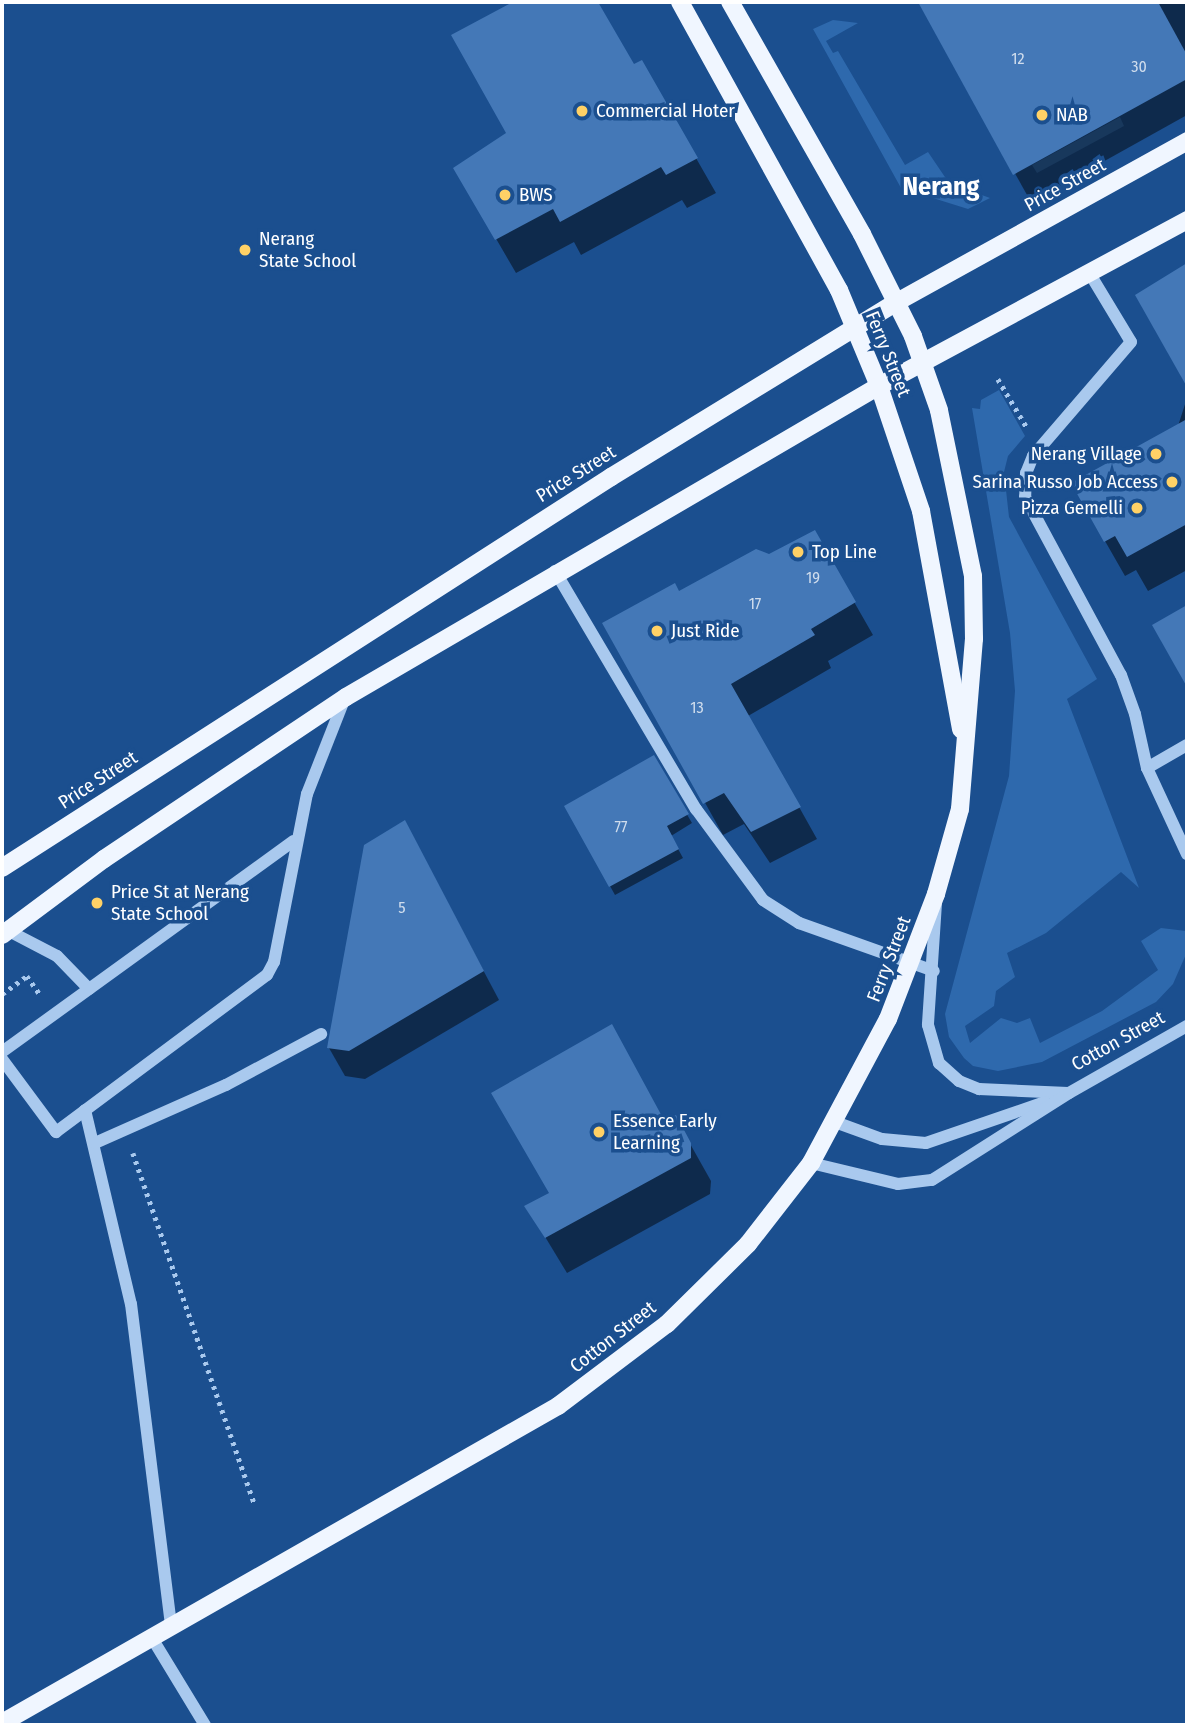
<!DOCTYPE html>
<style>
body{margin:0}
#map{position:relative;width:1189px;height:1727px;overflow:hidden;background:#1b4f8f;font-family:"Fira Sans Condensed",sans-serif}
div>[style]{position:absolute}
.green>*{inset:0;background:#2e69ad}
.shadow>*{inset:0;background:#0007}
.building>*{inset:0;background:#4478b7}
.path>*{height:4.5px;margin-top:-2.25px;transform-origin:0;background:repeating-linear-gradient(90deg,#a9c9ee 0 3.5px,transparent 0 8.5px)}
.minor>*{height:12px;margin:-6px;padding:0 6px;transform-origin:6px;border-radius:6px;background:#a9c9ee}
.major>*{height:18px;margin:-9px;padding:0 9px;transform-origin:9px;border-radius:9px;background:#f0f6ff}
.dots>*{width:19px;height:19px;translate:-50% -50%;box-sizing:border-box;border:4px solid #1b4f8f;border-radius:50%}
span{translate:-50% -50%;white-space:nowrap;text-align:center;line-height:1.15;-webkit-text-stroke:7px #1b4f8f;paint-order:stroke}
.number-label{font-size:16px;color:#d0dded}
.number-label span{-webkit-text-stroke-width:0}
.poi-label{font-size:19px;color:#fff}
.left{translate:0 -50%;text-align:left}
.right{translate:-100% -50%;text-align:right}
.street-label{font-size:19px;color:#fff}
.district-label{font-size:26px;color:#fff;font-weight:700}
.frame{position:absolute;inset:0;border:4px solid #fff;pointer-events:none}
</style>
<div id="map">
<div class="green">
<i style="clip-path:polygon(833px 20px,858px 23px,826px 41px,833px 53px,838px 51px,905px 165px,928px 152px,949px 183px,990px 198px,968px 209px,901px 188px,813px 29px)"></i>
<i style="clip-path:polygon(1120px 117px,1124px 126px,1037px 173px,1032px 165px)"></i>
<i style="clip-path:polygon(999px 390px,1025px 436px,1008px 456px,1004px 472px,1009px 517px,1097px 679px,1067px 699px,1139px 888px,1121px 872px,1046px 933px,1007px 953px,1015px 977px,996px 991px,994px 1006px,965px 1026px,970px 1043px,1001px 1018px,1017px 1023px,1030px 1018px,1040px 1043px,1102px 1011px,1158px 970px,1141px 941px,1161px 928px,1186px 931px,1187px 952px,1173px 984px,1156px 1002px,1042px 1062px,998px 1071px,973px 1066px,964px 1058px,949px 1037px,945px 1014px,1009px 776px,1015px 691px,1010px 633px,972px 408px,980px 409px,981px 400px)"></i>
</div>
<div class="shadow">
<i style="clip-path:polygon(516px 2px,596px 2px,633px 66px,641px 62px,716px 193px,687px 208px,682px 200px,581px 255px,574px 242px,516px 273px,455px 168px,509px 134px,453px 36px)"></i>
<i style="clip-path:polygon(919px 2px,1187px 2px,1187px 115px,1031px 202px)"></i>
<i style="clip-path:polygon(1187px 265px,1187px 384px,1137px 296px)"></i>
<i style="clip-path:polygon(1187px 398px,1187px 570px,1148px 591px,1136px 570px,1125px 576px,1105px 541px,1178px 426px)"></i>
<i style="clip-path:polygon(814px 532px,873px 635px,828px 661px,831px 668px,748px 716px,817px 839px,770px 863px,744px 824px,723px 835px,605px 623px,769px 556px)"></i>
<i style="clip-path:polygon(653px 757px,692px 823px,671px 836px,683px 858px,615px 895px,566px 807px)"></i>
<i style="clip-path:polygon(420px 851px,499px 1000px,365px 1079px,345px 1076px,329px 1048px)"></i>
<i style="clip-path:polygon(675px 1117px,711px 1181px,710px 1194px,567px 1273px,527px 1207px)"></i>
</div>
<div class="building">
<i style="clip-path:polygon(513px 2px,598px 2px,634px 64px,642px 60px,698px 158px,666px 175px,661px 167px,560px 222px,553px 209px,495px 240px,453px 168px,506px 133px,451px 35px)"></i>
<i style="clip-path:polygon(918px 2px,1158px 2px,1187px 55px,1187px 79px,1013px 175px)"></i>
<i style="clip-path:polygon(1187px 263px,1187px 387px,1135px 295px)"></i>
<i style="clip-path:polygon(1187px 419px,1187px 524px,1127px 557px,1115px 536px,1104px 542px,1071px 483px)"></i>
<i style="clip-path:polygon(815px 530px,856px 602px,811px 629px,815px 635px,731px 684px,801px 807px,751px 832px,724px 793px,703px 804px,602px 623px,675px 583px,679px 591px,756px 549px,769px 554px)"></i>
<i style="clip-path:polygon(1187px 605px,1187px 687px,1152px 625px)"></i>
<i style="clip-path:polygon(654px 755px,689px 814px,667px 826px,679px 849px,609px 887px,564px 806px)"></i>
<i style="clip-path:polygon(405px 820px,484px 971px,349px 1051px,327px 1048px,364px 845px)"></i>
<i style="clip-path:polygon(612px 1024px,664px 1120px,676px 1115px,691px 1143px,691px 1158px,545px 1238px,524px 1206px,549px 1193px,491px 1093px)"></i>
</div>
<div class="path">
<i style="left:998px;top:379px;width:55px;rotate:59.2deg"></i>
<i style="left:2px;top:994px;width:31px;rotate:-36deg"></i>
<i style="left:27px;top:976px;width:24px;rotate:55deg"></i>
<i style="left:133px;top:1153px;width:370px;rotate:70.9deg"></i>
</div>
<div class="minor">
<i style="left:1090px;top:274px;width:79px;rotate:58.9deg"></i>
<i style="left:1131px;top:342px;width:150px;rotate:130.7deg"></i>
<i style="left:1033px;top:456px;width:18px;rotate:112deg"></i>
<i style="left:1026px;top:473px;width:24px;rotate:92deg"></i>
<i style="left:1025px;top:497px;width:202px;rotate:61.7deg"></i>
<i style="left:1121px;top:675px;width:41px;rotate:70.3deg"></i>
<i style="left:1135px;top:714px;width:55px;rotate:77.5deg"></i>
<i style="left:1147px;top:768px;width:95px;rotate:65.1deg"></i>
<i style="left:555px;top:571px;width:277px;rotate:59.4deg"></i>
<i style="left:696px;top:809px;width:113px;rotate:53.6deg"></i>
<i style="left:763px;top:900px;width:43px;rotate:32.6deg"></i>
<i style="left:799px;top:923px;width:143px;rotate:19.6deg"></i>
<i style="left:1147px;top:768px;width:46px;rotate:-29.9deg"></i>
<i style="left:936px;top:903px;width:122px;rotate:93.8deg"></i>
<i style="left:928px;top:1025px;width:40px;rotate:74deg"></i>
<i style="left:939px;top:1063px;width:27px;rotate:42deg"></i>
<i style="left:959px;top:1081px;width:22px;rotate:22deg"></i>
<i style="left:979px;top:1089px;width:89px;rotate:2.6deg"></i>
<i style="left:7px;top:930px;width:56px;rotate:27.5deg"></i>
<i style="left:57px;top:956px;width:46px;rotate:45.9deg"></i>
<i style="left:2px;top:1052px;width:360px;rotate:-35.9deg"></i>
<i style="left:2px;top:1059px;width:91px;rotate:53.5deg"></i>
<i style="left:56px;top:1132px;width:263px;rotate:-36.7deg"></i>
<i style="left:267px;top:975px;width:15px;rotate:-62deg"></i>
<i style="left:274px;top:962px;width:171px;rotate:-78.9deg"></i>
<i style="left:307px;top:794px;width:101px;rotate:-68.5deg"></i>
<i style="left:85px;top:1110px;width:199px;rotate:76.7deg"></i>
<i style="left:131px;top:1304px;width:325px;rotate:82.9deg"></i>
<i style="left:835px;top:1122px;width:50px;rotate:19.9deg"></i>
<i style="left:882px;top:1139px;width:44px;rotate:5.2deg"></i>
<i style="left:926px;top:1143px;width:126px;rotate:-19deg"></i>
<i style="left:95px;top:1143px;width:143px;rotate:-23.9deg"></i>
<i style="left:226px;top:1085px;width:108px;rotate:-28.2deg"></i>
<i style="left:811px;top:1163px;width:89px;rotate:13.6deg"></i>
<i style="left:898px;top:1184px;width:34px;rotate:-7deg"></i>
<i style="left:932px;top:1180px;width:162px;rotate:-32.4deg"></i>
<i style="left:1069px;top:1093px;width:136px;rotate:-29.6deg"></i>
<i style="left:152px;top:1638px;width:102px;rotate:58.7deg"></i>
</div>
<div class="major">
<i style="left:680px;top:2px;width:329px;rotate:61.1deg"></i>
<i style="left:839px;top:290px;width:104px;rotate:67.4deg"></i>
<i style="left:879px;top:386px;width:132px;rotate:71.4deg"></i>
<i style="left:921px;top:511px;width:222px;rotate:79.6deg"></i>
<i style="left:2px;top:868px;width:724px;rotate:-32.7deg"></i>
<i style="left:611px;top:477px;width:335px;rotate:-31.5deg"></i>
<i style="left:897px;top:302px;width:332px;rotate:-29deg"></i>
<i style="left:2px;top:935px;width:127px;rotate:-36.7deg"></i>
<i style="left:104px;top:859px;width:291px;rotate:-33.8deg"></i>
<i style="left:346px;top:697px;width:617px;rotate:-30.26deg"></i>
<i style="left:879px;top:386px;width:350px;rotate:-28.3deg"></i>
<i style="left:2px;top:1723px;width:640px;rotate:-29.69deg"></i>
<i style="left:558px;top:1406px;width:136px;rotate:-37deg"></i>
<i style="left:667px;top:1324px;width:114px;rotate:-44.6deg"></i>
<i style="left:748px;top:1244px;width:103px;rotate:-52.1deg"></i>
<i style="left:811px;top:1163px;width:163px;rotate:-61.9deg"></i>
<i style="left:888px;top:1019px;width:134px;rotate:-69deg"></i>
<i style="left:936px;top:894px;width:88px;rotate:-74.2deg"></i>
<i style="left:960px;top:809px;width:171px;rotate:-85.3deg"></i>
<i style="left:974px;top:639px;width:63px;rotate:-90.9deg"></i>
<i style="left:973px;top:576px;width:169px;rotate:-101.6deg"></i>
<i style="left:939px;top:410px;width:78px;rotate:-109.4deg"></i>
<i style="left:913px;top:336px;width:114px;rotate:-116.6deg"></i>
<i style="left:862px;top:234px;width:267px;rotate:-119.6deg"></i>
</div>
<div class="dots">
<i style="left:582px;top:111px;background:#ffd166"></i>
<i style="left:1042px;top:115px;background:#ffd166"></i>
<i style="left:505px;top:195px;background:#ffd166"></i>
<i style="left:245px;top:250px;background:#ffd166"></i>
<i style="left:1156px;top:454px;background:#ffd166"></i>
<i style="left:1172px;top:482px;background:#ffd166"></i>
<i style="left:1137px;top:508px;background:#ffd166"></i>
<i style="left:798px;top:552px;background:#ffd166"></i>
<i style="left:657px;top:631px;background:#ffd166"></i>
<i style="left:97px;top:903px;background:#ffd166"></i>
<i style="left:599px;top:1132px;background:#ffd166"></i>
</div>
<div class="number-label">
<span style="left:1018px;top:59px">12</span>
<span style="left:1139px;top:67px">30</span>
<span style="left:813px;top:578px">19</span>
<span style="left:755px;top:604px">17</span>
<span style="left:697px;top:708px">13</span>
<span style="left:621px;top:827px">77</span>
<span style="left:402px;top:908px">5</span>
</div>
<div class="poi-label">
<span class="left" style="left:596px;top:111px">Commercial Hoter</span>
<span class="left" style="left:1056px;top:115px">NAB</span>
<span class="left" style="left:519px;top:195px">BWS</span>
<span class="left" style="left:259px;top:250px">Nerang<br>State School</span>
<span class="right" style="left:1142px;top:454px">Nerang Village</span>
<span class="right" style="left:1158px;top:482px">Sarina Russo Job Access</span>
<span class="right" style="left:1123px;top:508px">Pizza Gemelli</span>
<span class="left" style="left:812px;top:552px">Top Line</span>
<span class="left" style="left:671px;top:631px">Just Ride</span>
<span class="left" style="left:111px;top:903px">Price St at Nerang<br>State School</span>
<span class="left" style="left:613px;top:1132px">Essence Early<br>Learning</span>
</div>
<div class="street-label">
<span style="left:1065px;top:185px;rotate:-29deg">Price Street</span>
<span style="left:888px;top:354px;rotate:68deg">Ferry Street</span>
<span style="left:576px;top:474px;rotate:-32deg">Price Street</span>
<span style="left:98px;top:780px;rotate:-33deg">Price Street</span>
<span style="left:889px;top:959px;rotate:-69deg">Ferry Street</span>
<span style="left:1118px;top:1041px;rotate:-29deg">Cotton Street</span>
<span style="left:613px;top:1337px;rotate:-38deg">Cotton Street</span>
</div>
<div class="district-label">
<span style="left:941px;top:187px">Nerang</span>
</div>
<div class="frame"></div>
</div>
